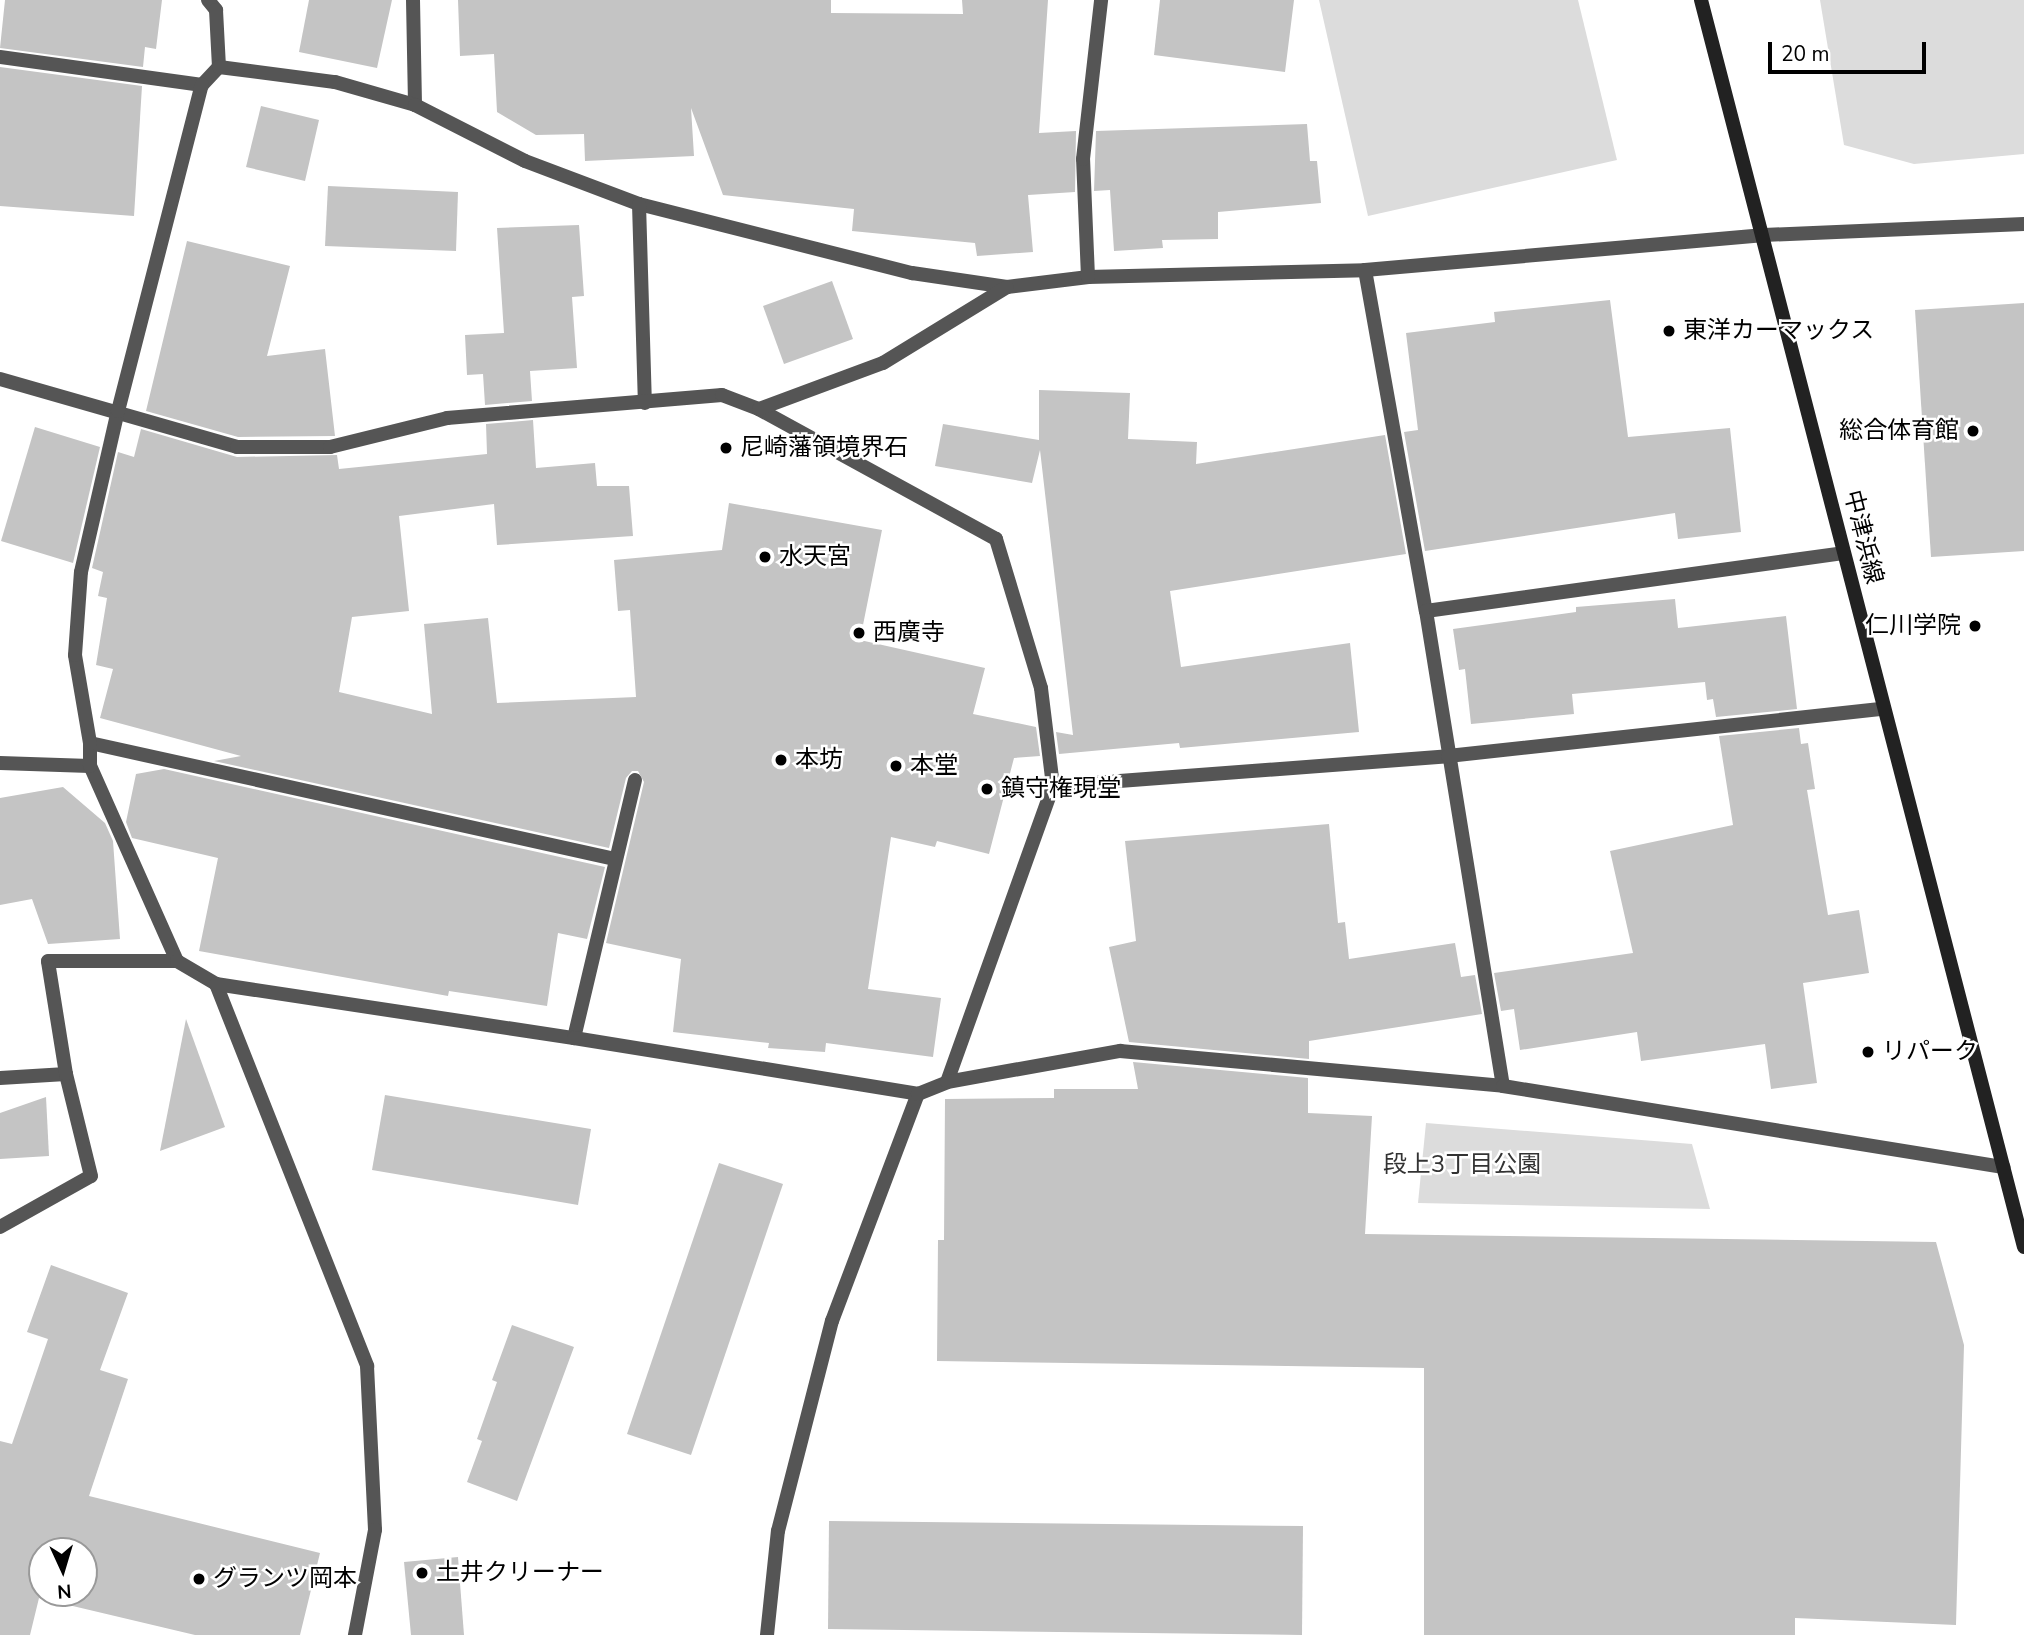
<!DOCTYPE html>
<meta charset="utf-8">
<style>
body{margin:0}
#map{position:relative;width:2024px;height:1635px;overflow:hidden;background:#fff;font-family:"Nunito Sans","Noto Sans JP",sans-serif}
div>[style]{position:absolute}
.green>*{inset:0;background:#dcdcdc}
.building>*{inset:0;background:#c4c4c4}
.street>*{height:14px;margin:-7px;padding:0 7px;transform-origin:7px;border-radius:7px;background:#555}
.secondary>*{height:14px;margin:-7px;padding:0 7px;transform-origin:7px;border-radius:7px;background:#222}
.dots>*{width:19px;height:19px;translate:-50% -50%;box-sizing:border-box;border:4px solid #fff;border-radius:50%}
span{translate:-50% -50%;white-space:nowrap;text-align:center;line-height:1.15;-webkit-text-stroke:5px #fff;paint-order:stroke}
.poi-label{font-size:24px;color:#000}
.left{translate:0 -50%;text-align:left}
.right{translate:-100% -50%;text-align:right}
.street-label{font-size:24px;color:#000}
.park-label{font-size:24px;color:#333}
.north{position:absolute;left:28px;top:1537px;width:70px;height:70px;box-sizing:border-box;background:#fff;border:2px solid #999;border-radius:50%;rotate:176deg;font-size:19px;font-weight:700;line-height:28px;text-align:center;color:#000}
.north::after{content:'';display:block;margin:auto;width:24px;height:32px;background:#000;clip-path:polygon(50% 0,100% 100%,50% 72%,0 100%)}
.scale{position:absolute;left:1768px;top:42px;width:158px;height:32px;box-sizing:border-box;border:4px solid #000;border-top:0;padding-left:9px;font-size:21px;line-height:24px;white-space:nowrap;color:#000;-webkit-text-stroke:5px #fff;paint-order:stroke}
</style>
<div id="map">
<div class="green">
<i style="clip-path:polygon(1319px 0,1578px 0,1617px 160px,1368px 216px)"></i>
<i style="clip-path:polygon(1820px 0,2024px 0,2024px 154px,1914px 164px,1844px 145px)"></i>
<i style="clip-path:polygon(1426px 1123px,1692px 1144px,1710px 1209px,1418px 1203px)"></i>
</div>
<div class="building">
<i style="clip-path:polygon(5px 0,162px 0,156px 49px,145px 47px,143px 67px,0 48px)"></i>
<i style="clip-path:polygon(309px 0,392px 0,377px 68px,299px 52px)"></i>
<i style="clip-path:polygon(458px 0,831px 0,831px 13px,963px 14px,962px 0,1048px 0,1039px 133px,1076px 131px,1075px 192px,1028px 195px,1033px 252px,977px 256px,975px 243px,852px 231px,854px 209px,723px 195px,691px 108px,694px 156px,585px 161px,584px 134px,536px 135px,497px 112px,494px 54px,460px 56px)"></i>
<i style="clip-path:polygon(1160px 0,1294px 0,1285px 72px,1154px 55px)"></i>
<i style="clip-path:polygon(0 67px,142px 86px,134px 216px,0 206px)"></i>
<i style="clip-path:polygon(261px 106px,319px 120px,305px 181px,246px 167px)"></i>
<i style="clip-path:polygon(1307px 124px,1310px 161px,1317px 161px,1321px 203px,1218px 212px,1218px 239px,1162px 240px,1163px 248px,1114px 251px,1110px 190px,1094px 191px,1096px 131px)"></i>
<i style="clip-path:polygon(328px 186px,458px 192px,456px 251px,325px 246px)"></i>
<i style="clip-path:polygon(579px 225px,584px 296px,572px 297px,577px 368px,530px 371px,532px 401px,485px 405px,483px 374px,467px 375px,465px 335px,504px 333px,497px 228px)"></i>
<i style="clip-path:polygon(187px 241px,290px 266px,267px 356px,325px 349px,335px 436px,238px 437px,146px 411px)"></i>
<i style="clip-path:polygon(832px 281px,853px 339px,784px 364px,763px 306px)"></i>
<i style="clip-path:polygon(1610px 300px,1628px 437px,1730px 428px,1741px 532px,1678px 539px,1675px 513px,1425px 551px,1404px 432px,1418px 430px,1406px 333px,1495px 322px,1494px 312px)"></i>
<i style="clip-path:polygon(2024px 303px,2024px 551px,1931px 557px,1915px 310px)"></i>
<i style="clip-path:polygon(1039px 390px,1130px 393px,1128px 439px,1197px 442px,1196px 464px,1385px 435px,1406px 554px,1170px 591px,1181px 667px,1350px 643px,1359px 732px,1180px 748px,1179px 743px,1059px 754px,1056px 732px,1073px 735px,1040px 450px,1032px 483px,935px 466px,943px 424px,1039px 440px)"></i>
<i style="clip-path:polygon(533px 420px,536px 468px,595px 463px,597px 486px,629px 486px,633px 536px,497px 545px,494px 504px,399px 516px,409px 611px,352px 617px,339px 692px,432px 714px,424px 624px,488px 618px,497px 703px,636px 697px,630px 610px,618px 611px,614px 560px,722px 550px,729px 503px,882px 530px,860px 640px,985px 668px,973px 714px,1036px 727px,1040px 756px,1014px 758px,989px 854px,937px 841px,935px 847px,891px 837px,868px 989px,941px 998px,933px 1057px,826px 1043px,825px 1052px,768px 1048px,769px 1043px,673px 1032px,681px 959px,606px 943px,644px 782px,638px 771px,632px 771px,626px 778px,609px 848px,214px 761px,241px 756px,100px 718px,113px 669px,96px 665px,107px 598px,98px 596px,103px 572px,92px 568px,118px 452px,134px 457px,141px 429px,237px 457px,337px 455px,339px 469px,487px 454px,486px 424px)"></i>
<i style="clip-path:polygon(35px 427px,100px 447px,73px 563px,1px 541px)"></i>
<i style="clip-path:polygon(1675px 599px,1678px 628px,1786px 616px,1797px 709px,1716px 717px,1713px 699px,1707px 700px,1705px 682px,1572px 694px,1574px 714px,1471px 724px,1465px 669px,1459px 670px,1453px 629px,1576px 612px,1576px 607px)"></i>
<i style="clip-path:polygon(1799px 728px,1801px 744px,1808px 743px,1815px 789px,1807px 790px,1828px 915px,1859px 910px,1869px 973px,1803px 983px,1817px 1083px,1771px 1089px,1765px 1044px,1641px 1061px,1637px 1032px,1520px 1050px,1514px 1009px,1501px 1011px,1494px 973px,1633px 953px,1610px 851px,1733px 825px,1719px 736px)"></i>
<i style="clip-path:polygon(164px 769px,605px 867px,587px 939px,558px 933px,547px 1006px,449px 991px,448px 996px,199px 951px,218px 858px,132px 838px,126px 822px,136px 774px)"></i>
<i style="clip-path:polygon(63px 787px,105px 823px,113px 841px,120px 939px,48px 944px,32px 899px,0 905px,0 798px)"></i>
<i style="clip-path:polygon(1329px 824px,1338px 923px,1345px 922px,1349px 959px,1455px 943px,1461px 977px,1475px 975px,1482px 1014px,1309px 1041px,1309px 1059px,1129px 1042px,1109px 947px,1136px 941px,1125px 841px)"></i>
<i style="clip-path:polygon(186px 1019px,225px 1127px,160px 1151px)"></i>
<i style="clip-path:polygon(1133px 1062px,1308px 1078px,1308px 1113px,1372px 1116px,1365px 1234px,1936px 1242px,1964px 1345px,1956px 1625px,1795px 1618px,1795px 1635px,1424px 1635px,1424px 1368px,937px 1361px,938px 1240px,944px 1240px,945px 1099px,1054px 1098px,1054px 1089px,1138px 1089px)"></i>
<i style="clip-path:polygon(385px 1095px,591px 1129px,578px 1205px,372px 1170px)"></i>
<i style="clip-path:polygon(46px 1097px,49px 1156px,0 1159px,0 1113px)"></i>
<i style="clip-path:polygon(719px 1163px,783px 1184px,691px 1455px,627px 1434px)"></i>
<i style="clip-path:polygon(evenodd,51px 1265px,128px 1293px,100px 1370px,128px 1379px,89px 1496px,320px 1553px,300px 1635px,195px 1635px,39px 1598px,30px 1635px,0 1635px,0 1441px,12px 1444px,48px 1339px,27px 1332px,51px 1265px,42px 1551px,84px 1551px,84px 1593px,42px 1593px,42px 1551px)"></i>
<i style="clip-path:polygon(512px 1325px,574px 1347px,517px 1501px,467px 1482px,482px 1441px,477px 1439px,497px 1382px,492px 1380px)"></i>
<i style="clip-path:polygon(829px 1521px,1303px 1526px,1302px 1635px,828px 1629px)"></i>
<i style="clip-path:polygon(458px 1557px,464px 1635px,411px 1635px,404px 1562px)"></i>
</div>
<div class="street">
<i style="left:208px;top:0;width:13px;rotate:51deg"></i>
<i style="left:216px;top:10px;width:57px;rotate:87deg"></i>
<i style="left:413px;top:0;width:105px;rotate:88.9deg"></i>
<i style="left:0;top:57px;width:204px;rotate:7.9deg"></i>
<i style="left:202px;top:85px;width:25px;rotate:-47deg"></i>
<i style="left:219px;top:67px;width:117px;rotate:7.4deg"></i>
<i style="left:335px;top:82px;width:83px;rotate:16deg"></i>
<i style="left:415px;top:105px;width:123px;rotate:27deg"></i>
<i style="left:525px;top:161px;width:122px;rotate:20.7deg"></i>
<i style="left:639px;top:204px;width:282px;rotate:14.2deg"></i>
<i style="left:912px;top:273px;width:96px;rotate:8.4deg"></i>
<i style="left:1007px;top:287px;width:82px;rotate:-7deg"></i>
<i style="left:1088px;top:277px;width:277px;rotate:-1.4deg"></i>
<i style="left:1365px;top:270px;width:401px;rotate:-5deg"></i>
<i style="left:1764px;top:235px;width:260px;rotate:-2.4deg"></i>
<i style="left:639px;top:204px;width:199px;rotate:88.3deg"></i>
<i style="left:1365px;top:270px;width:346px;rotate:79.9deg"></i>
<i style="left:1426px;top:611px;width:481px;rotate:80.8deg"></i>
<i style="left:1088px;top:277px;width:118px;rotate:-92.4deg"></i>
<i style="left:1083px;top:159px;width:160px;rotate:-83.5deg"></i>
<i style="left:0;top:379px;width:247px;rotate:16deg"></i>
<i style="left:237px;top:447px;width:93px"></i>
<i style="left:330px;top:447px;width:121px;rotate:-13.9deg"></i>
<i style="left:447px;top:418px;width:276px;rotate:-4.8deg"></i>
<i style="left:722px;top:395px;width:40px;rotate:21deg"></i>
<i style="left:1426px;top:611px;width:421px;rotate:-7.9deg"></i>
<i style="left:90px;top:743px;width:538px;rotate:12.46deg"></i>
<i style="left:0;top:763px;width:90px;rotate:1.9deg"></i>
<i style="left:1053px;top:786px;width:396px;rotate:-4.3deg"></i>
<i style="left:1448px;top:756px;width:437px;rotate:-6.2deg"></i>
<i style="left:177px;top:961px;width:214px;rotate:-114deg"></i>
<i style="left:90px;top:766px;width:23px;rotate:-90deg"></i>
<i style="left:90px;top:743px;width:89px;rotate:-99.7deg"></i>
<i style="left:75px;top:655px;width:83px;rotate:-85.9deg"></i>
<i style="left:81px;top:572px;width:165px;rotate:-77.1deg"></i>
<i style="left:118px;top:411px;width:337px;rotate:-75.6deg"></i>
<i style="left:216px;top:984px;width:411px;rotate:68.4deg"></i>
<i style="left:367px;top:1366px;width:164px;rotate:87.2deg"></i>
<i style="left:375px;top:1530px;width:107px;rotate:100.8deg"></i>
<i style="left:574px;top:1038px;width:265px;rotate:-76.7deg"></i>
<i style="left:0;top:1078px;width:66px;rotate:-3.5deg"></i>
<i style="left:947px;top:1082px;width:314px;rotate:-70.3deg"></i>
<i style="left:1053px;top:786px;width:99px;rotate:-97deg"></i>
<i style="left:1041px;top:688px;width:156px;rotate:-106.8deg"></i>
<i style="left:996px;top:539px;width:270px;rotate:-151.3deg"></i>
<i style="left:759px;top:409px;width:132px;rotate:-20.4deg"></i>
<i style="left:883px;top:363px;width:145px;rotate:-31.5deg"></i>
<i style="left:0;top:1227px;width:104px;rotate:-29.3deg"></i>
<i style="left:91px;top:1176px;width:105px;rotate:-103.8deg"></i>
<i style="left:66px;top:1074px;width:114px;rotate:-99.1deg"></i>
<i style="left:48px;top:961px;width:129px"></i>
<i style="left:177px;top:961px;width:45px;rotate:30.5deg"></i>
<i style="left:216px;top:984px;width:362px;rotate:8.6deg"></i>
<i style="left:574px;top:1038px;width:349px;rotate:9.2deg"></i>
<i style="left:767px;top:1635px;width:105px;rotate:-84deg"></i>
<i style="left:778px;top:1531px;width:217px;rotate:-75.6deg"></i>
<i style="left:832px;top:1321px;width:243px;rotate:-69.3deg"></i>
<i style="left:918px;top:1094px;width:31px;rotate:-22deg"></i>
<i style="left:947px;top:1082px;width:176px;rotate:-10.2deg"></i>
<i style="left:1120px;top:1051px;width:385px;rotate:5.2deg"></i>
<i style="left:1503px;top:1086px;width:507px;rotate:9.2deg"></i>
</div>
<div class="secondary">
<i style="left:1701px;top:0;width:1288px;rotate:75.48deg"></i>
</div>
<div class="dots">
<i style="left:1669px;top:331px;background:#000"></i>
<i style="left:1973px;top:431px;background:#000"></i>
<i style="left:726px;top:448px;background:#000"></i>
<i style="left:765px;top:557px;background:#000"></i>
<i style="left:1975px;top:626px;background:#000"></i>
<i style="left:859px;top:633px;background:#000"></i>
<i style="left:781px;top:760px;background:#000"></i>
<i style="left:896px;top:766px;background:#000"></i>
<i style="left:987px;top:789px;background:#000"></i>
<i style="left:1868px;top:1052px;background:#000"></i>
<i style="left:422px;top:1573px;background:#000"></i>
<i style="left:199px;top:1579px;background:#000"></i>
</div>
<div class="poi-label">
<span class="left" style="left:1683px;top:331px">東洋カーマックス</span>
<span class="right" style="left:1959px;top:431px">総合体育館</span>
<span class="left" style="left:740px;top:448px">尼崎藩領境界石</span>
<span class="left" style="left:779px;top:557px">水天宮</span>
<span class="right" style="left:1961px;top:626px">仁川学院</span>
<span class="left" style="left:873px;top:633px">西廣寺</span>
<span class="left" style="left:795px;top:760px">本坊</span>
<span class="left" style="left:910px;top:766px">本堂</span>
<span class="left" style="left:1001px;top:789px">鎮守権現堂</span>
<span class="left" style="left:1882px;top:1052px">リパーク</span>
<span class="left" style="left:436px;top:1573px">土井クリーナー</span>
<span class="left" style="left:213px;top:1579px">グランツ岡本</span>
</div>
<div class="street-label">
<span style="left:1863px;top:537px;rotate:76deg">中津浜線</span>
</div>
<div class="park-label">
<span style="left:1462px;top:1165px">段上3丁目公園</span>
</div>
<div class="north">N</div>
<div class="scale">20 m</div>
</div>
